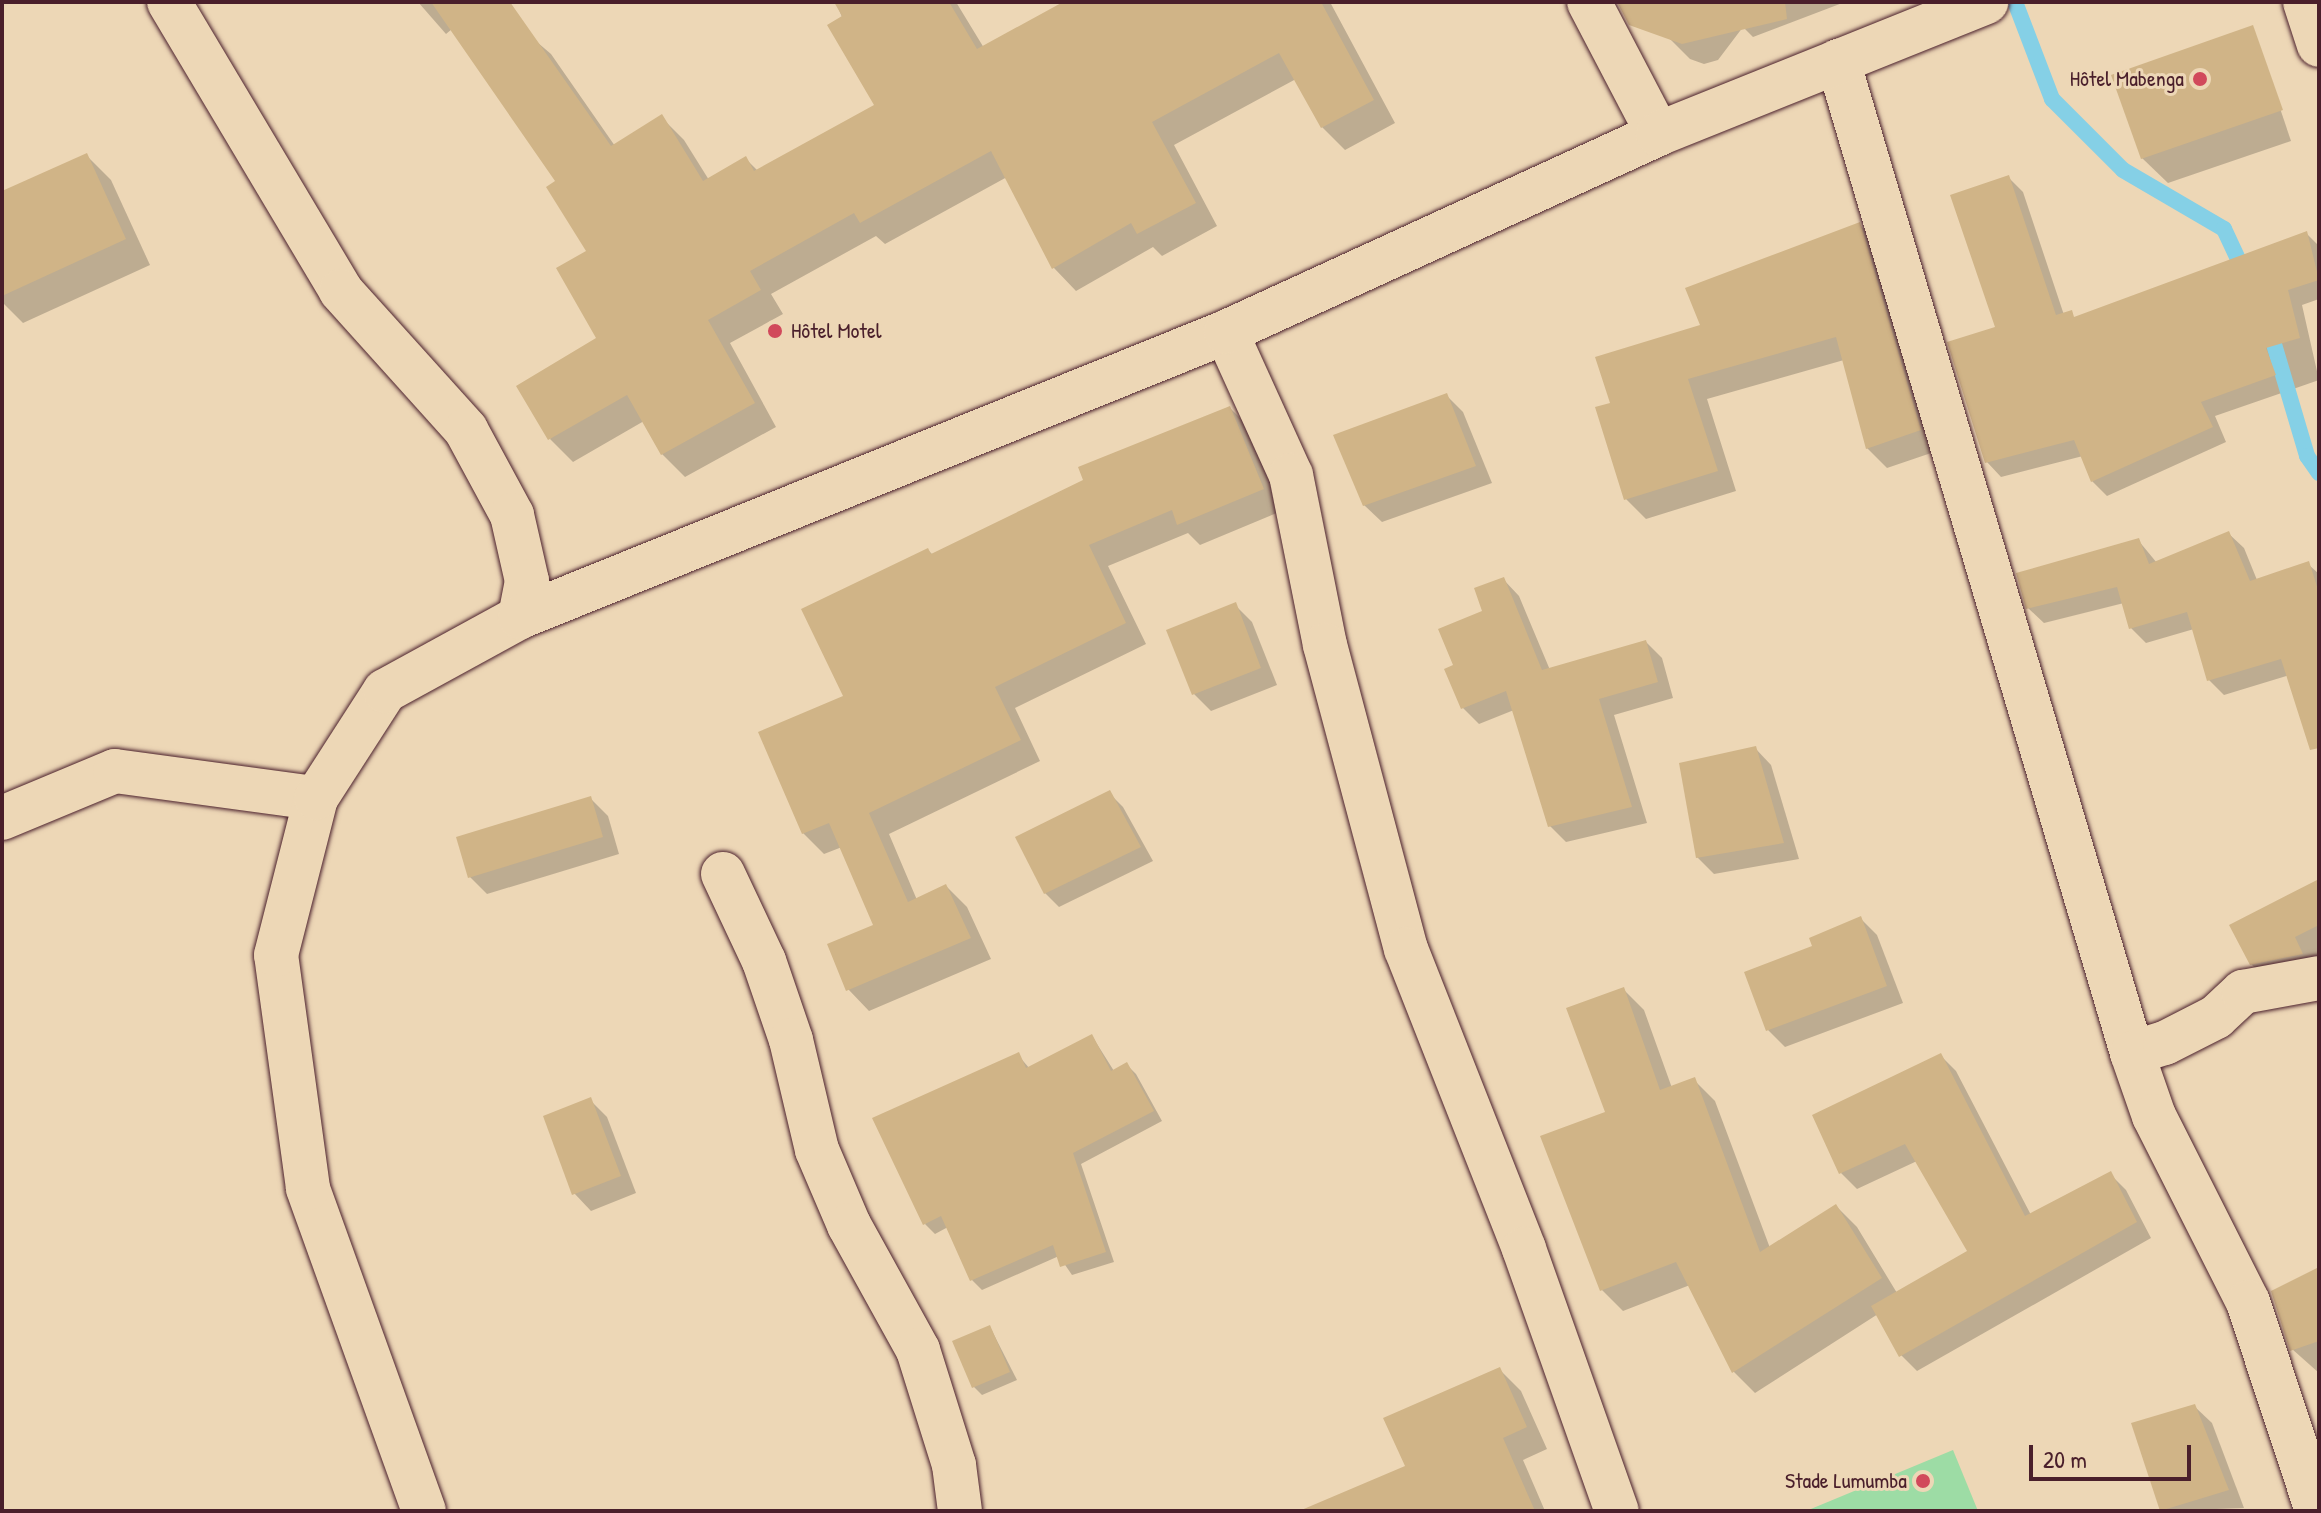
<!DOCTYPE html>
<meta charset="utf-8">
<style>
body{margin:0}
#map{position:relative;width:2321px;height:1513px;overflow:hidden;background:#edd7b6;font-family:"Patrick Hand",sans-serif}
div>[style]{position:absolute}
.green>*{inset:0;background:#9ddca5}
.shadow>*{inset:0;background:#0003}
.stream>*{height:16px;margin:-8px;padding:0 8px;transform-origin:8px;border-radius:8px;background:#85d0e6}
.building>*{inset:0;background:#d0b487}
.roads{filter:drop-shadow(0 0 2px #4a1f2b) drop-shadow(0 0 2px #4a1f2b)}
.minor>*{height:44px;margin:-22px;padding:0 22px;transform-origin:22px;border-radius:22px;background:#edd7b6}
.dots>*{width:22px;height:22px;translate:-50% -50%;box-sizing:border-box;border:4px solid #edd7b6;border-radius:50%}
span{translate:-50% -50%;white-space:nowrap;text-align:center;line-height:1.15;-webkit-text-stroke:6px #edd7b6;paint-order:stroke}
.poi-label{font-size:22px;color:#4a1f2b}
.right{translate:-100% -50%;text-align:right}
.left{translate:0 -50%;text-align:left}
.frame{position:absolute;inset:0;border:4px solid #4a1f2b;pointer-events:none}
.scale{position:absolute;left:2029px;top:1445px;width:162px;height:36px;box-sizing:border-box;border:4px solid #4a1f2b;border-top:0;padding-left:10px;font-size:24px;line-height:28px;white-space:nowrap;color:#4a1f2b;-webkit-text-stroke:6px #edd7b6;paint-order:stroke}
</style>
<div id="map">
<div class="green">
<i style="clip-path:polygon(1953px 1450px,1978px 1511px,1806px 1511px)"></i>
</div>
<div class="shadow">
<i style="clip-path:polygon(418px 2px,490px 2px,551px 54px,615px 146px,661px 117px,684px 140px,709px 180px,746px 159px,758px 171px,877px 106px,836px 2px,956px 2px,984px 48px,1067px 2px,1330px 2px,1395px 123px,1345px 150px,1322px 127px,1296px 79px,1174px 145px,1217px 226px,1162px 256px,1153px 247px,1076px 291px,1054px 268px,1007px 177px,885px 244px,876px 236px,771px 294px,783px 314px,730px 343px,776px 427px,685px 477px,662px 454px,644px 421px,573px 462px,550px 439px,599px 339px,589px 251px,557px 182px,452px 29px,446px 34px)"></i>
<i style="clip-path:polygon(1667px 2px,1845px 2px,1753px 37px,1743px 27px,1718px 60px,1704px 64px,1690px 59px,1669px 38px)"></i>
<i style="clip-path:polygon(2263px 58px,2291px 141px,2168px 183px,2142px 158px)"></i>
<i style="clip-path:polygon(86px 155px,111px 180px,150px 265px,23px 323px,2px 302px,2px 193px)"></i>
<i style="clip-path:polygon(2008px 177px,2023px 192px,2064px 315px,2077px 318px,2306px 233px,2319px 246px,2319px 299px,2302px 305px,2319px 380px,2215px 416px,2226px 442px,2107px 496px,2092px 481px,2083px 456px,2001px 477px,1987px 462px)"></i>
<i style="clip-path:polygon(1859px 224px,1879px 244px,1940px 450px,1887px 468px,1867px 448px,1844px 360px,1707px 399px,1736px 491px,1646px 519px,1626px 499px,1612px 404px)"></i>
<i style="clip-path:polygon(1446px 395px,1463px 412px,1492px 483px,1382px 522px,1364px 505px)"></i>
<i style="clip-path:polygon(1230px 408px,1251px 429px,1284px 510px,1200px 545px,1188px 533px,1108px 566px,1146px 644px,1015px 708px,1040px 761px,889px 834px,917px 900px,946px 886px,967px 907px,991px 959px,869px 1011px,848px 989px,875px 926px,842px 847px,824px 854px,803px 833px,846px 697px,928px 550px,933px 555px)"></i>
<i style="clip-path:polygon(2228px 533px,2244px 548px,2257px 580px,2308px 564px,2319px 574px,2319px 666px,2224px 695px,2209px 680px,2194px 629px,2146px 643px,2131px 628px,2124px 603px,2044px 623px,2028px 608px,2138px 540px,2157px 563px)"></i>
<i style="clip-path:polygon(1503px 579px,1519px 596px,1550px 670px,1646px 642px,1662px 658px,1673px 698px,1614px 715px,1647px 823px,1566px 842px,1550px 826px,1514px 710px,1479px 724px,1463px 708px,1456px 666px)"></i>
<i style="clip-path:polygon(1235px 605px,1252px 622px,1277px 685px,1211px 711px,1194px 694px)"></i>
<i style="clip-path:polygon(1755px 748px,1771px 765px,1799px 859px,1714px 874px,1697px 857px)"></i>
<i style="clip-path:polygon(1109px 793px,1123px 807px,1153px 861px,1059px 907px,1045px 893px)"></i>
<i style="clip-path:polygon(591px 799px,608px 816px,619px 854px,487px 894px,470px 877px)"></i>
<i style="clip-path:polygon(2319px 881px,2319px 971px,2266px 979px,2251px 964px)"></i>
<i style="clip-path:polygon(1860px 918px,1877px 935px,1903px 1003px,1785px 1047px,1768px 1030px,1815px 947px)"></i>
<i style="clip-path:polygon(1623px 989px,1644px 1010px,1672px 1088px,1694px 1080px,1715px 1101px,1770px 1248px,1836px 1206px,1857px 1227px,1897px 1293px,1970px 1252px,1917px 1161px,1857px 1189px,1841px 1173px,1940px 1055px,1956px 1071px,2031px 1215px,2110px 1174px,2126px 1190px,2151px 1238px,1917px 1371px,1901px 1355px,1878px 1314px,1755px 1393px,1734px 1372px,1690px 1285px,1623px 1311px,1602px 1290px,1607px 1113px)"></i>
<i style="clip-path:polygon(1092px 1036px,1114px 1071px,1126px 1064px,1136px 1074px,1162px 1121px,1081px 1164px,1114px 1262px,1072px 1275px,1059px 1256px,982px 1290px,972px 1280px,948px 1227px,935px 1234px,925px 1224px,1018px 1055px,1030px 1069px)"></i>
<i style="clip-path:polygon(590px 1100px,607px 1117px,636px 1193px,591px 1211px,574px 1193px)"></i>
<i style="clip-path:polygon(2319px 1269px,2319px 1373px,2292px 1349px)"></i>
<i style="clip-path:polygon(990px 1327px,1017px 1380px,982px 1395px,973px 1386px)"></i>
<i style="clip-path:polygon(1499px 1369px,1521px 1391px,1547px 1449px,1523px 1460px,1545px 1511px,1367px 1511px)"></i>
<i style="clip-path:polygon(2194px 1406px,2212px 1423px,2244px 1508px,2162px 1511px,2134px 1424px)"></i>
</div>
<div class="stream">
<i style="left:2015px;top:2px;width:104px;rotate:69.1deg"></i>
<i style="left:2052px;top:99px;width:100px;rotate:45deg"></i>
<i style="left:2123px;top:170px;width:117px;rotate:30.3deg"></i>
<i style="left:2224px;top:229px;width:50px;rotate:65deg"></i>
<i style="left:2268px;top:324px;width:138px;rotate:73.5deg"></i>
<i style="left:2307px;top:456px;width:21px;rotate:55deg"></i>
</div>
<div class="building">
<i style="clip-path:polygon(431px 2px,510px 2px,611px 146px,662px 114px,703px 181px,746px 156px,754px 171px,874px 105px,827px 25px,842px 16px,834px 2px,949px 2px,977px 49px,1063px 2px,1321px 2px,1374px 100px,1321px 128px,1279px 53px,1152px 122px,1196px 203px,1137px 234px,1131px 223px,1052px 269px,991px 151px,860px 223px,854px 213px,750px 271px,761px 290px,708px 320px,755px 403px,661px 455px,627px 395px,548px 440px,516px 386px,596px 338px,556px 268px,586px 251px,546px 187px,555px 181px)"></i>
<i style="clip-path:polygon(1617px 2px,1785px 2px,1787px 19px,1682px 44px,1629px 25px)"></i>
<i style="clip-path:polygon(2253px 25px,2283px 110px,2141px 159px,2111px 75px)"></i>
<i style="clip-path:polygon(87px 153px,126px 239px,2px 296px,2px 191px)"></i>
<i style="clip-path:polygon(2009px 175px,2056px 315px,2072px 310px,2074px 317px,2307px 231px,2319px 280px,2288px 290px,2300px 338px,2266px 348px,2276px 375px,2201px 402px,2213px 427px,2091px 482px,2074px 440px,1985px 463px,1947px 342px,1995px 327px,1950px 195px)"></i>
<i style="clip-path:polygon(1860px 222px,1921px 430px,1866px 449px,1836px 337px,1688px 379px,1718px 471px,1624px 500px,1595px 407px,1610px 403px,1595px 357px,1700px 325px,1685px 288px)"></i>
<i style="clip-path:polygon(1447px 393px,1476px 466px,1363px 506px,1333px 435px)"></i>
<i style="clip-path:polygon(1230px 406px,1264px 489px,1177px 525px,1172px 510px,1089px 545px,1126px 623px,995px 687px,1021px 740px,869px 813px,908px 902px,946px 884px,971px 938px,846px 991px,827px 944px,873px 925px,829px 823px,802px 834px,758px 732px,843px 696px,801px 609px,928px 548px,931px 554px,1083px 480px,1078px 467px)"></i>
<i style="clip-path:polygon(2229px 531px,2250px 581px,2309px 561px,2319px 593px,2319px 748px,2310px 750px,2281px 659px,2207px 681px,2187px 612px,2129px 629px,2117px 587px,2026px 609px,2016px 573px,2139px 538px,2149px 564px)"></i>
<i style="clip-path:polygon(1504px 577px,1542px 670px,1646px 640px,1658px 682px,1599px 699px,1632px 807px,1548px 827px,1506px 691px,1461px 709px,1444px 669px,1453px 665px,1438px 629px,1482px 611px,1474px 588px)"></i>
<i style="clip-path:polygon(1236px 602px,1261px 668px,1192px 695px,1166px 630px)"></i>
<i style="clip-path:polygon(1756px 746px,1784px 843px,1696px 858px,1679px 763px)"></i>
<i style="clip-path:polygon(1110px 790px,1141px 847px,1044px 894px,1015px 837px)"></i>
<i style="clip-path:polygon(591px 796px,603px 837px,468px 878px,456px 837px)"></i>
<i style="clip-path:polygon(2319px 879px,2319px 925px,2295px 937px,2303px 954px,2250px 965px,2229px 925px)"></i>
<i style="clip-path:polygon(1861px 916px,1887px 986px,1766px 1031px,1744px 972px,1812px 946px,1809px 938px)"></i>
<i style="clip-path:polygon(1624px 987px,1660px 1090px,1695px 1077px,1760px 1252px,1836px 1204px,1882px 1278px,1732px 1373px,1676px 1262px,1600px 1291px,1540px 1136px,1605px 1112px,1566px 1008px)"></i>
<i style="clip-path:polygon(1092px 1034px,1111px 1071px,1127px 1062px,1154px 1111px,1073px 1153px,1106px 1252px,1060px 1267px,1053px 1245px,970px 1281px,941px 1216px,923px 1225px,872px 1118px,1019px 1052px,1026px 1068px)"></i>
<i style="clip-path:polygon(1941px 1053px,2025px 1216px,2111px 1171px,2137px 1222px,1899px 1357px,1871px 1306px,1967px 1251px,1905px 1144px,1839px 1174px,1812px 1115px)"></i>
<i style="clip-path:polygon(591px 1097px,621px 1176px,572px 1195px,543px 1116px)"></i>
<i style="clip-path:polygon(2319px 1267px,2319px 1341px,2290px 1351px,2271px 1291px)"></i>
<i style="clip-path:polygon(990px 1325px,1010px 1372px,972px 1388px,952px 1341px)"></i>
<i style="clip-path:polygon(1500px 1367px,1527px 1427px,1503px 1438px,1535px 1511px,1299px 1511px,1405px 1466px,1383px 1418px)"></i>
<i style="clip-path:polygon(2195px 1404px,2229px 1490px,2160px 1511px,2131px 1423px)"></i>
</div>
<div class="roads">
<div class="minor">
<i style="left:169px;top:2px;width:336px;rotate:59.2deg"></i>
<i style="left:341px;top:291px;width:187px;rotate:48deg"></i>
<i style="left:466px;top:430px;width:97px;rotate:61.6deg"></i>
<i style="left:512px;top:515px;width:68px;rotate:77.2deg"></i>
<i style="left:527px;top:581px;width:37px;rotate:101deg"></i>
<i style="left:1589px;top:2px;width:149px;rotate:62.4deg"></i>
<i style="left:2305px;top:2px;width:45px;rotate:72deg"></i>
<i style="left:1838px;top:61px;width:1035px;rotate:73.49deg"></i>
<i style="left:2132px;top:1053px;width:67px;rotate:70.8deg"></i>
<i style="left:2154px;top:1116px;width:208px;rotate:63.2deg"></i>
<i style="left:2248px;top:1302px;width:220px;rotate:71.7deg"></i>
<i style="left:1226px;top:332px;width:157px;rotate:65.6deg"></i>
<i style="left:1291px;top:475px;width:173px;rotate:78.7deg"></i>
<i style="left:1325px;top:645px;width:315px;rotate:75.1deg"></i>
<i style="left:1406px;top:949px;width:322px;rotate:68.5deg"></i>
<i style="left:1524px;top:1249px;width:278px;rotate:70.5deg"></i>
<i style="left:2px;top:818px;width:122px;rotate:-22.6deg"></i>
<i style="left:115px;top:771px;width:203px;rotate:7.7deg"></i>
<i style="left:723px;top:874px;width:96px;rotate:64.8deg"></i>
<i style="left:764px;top:961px;width:83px;rotate:71.1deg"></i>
<i style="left:791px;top:1040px;width:113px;rotate:76.7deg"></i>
<i style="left:817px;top:1150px;width:82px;rotate:66.9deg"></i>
<i style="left:849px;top:1225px;width:143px;rotate:61.1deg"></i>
<i style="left:918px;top:1350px;width:121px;rotate:72.6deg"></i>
<i style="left:954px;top:1465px;width:46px;rotate:82.6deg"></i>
<i style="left:2132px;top:1053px;width:34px;rotate:-17deg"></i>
<i style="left:2165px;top:1043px;width:57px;rotate:-27deg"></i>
<i style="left:2216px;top:1017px;width:37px;rotate:-43deg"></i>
<i style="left:2243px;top:992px;width:77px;rotate:-10.4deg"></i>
<i style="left:424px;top:1511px;width:343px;rotate:-109.8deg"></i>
<i style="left:308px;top:1188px;width:235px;rotate:-97.8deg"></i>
<i style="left:276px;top:955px;width:162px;rotate:-75.7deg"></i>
<i style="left:316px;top:798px;width:127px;rotate:-57.2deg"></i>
<i style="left:385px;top:691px;width:154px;rotate:-28.7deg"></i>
<i style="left:520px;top:617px;width:761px;rotate:-21.98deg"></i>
<i style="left:1226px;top:332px;width:475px;rotate:-24.6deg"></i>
<i style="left:1658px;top:134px;width:354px;rotate:-21.9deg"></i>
</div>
</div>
<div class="dots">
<i style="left:2200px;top:79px;background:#d1495b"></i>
<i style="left:775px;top:331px;background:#d1495b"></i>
<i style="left:1923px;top:1481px;background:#d1495b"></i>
</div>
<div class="poi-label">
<span class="right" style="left:2184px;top:79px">Hôtel Mabenga</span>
<span class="left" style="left:791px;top:331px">Hôtel Motel</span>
<span class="right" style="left:1907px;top:1481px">Stade Lumumba</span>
</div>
<div class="frame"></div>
<div class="scale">20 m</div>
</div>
